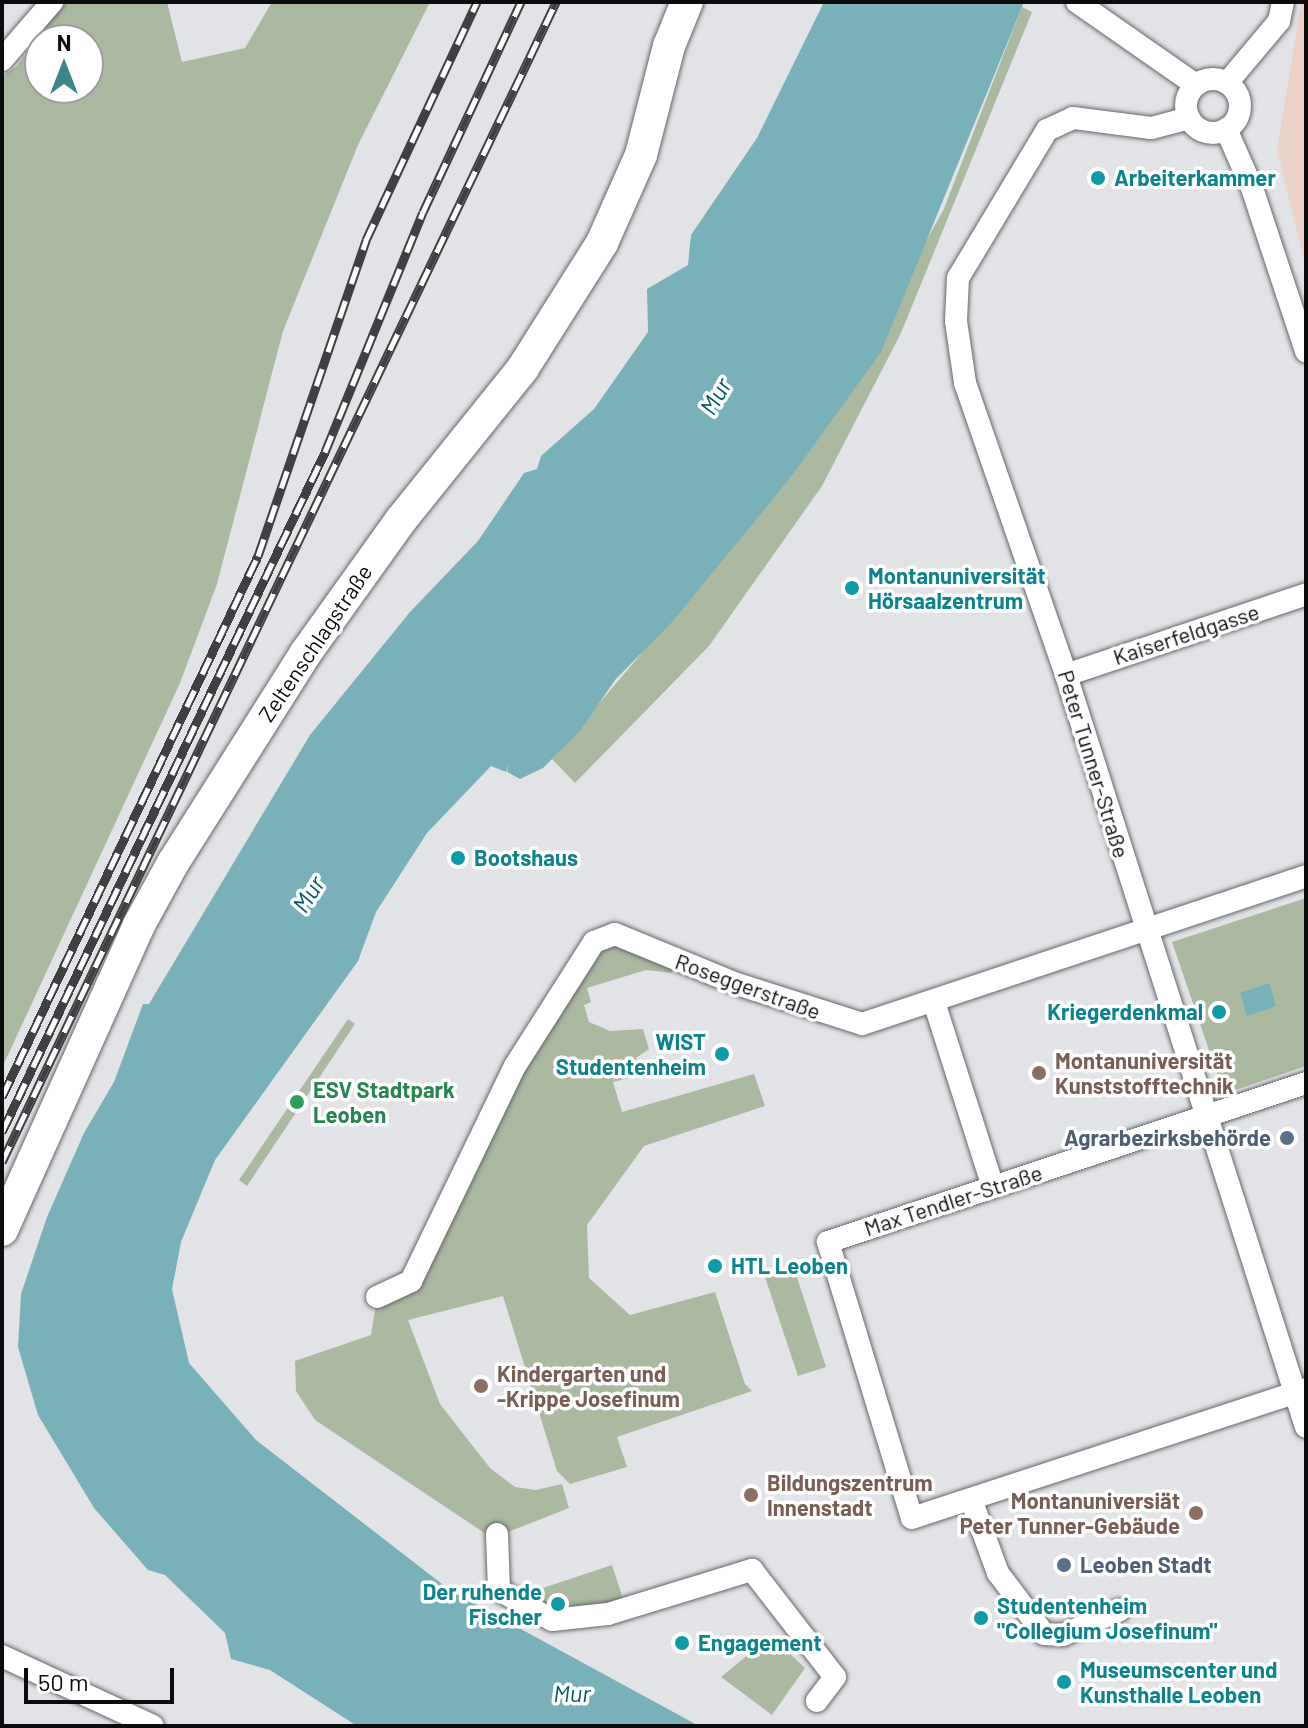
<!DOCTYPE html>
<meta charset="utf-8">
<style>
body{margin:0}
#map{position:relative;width:1308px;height:1728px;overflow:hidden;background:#e1e3e7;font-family:Barlow,sans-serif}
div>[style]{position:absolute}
.education>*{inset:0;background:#ebd3c9}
.green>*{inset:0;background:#abb9a1}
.water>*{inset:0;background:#79b1ba}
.roads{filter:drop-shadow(0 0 2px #65676a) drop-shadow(0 0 2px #65676a)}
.street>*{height:22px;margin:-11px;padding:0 11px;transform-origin:11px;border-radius:11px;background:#fff}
.street>.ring{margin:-11px;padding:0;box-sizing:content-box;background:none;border:22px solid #fff;border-radius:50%}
.secondary>*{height:32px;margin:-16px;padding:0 16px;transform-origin:16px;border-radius:16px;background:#fff}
.rail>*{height:9px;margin-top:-4.5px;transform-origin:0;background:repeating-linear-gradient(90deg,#fff 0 18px,#3f4042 0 36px);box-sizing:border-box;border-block:2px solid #3f4042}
.dots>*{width:22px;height:22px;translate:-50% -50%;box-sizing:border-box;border:4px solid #fff;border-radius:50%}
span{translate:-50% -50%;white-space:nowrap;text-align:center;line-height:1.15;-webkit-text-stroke:7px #fff;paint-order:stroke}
.culture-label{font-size:22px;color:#0d838f;font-weight:700}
.left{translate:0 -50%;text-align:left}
.right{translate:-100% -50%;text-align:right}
.street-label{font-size:22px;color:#0b0c0d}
.education-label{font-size:22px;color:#785e54;font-weight:700}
.leisure-label{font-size:22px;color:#27864d;font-weight:700}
.service-label{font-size:22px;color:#4e5e75;font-weight:700}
.water-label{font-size:24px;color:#075b65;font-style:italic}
.frame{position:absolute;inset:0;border:4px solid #0b0c0d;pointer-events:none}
.north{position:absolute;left:24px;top:24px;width:80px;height:80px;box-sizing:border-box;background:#fff;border:2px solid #9d9e9e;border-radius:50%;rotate:0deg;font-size:22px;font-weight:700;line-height:32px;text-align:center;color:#0b0c0d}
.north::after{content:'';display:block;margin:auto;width:28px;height:36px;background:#3c8488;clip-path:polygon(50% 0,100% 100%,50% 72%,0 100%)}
.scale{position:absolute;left:24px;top:1668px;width:150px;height:36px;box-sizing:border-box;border:4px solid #0b0c0d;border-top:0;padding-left:10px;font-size:24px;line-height:28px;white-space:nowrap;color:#0b0c0d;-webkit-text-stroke:6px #fff;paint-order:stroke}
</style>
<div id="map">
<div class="education">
<i style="clip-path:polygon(1301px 2px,1306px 2px,1306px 268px,1277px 150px)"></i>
</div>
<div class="green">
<i style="clip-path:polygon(evenodd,62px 2px,167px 2px,182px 62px,245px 48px,272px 2px,430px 2px,358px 145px,283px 331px,217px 584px,180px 683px,2px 1068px,2px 76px,17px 66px,62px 2px,40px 40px,88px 40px,88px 88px,40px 88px,40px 40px)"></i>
<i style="clip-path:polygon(1022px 7px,1032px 12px,901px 333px,822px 486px,709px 646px,575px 783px,552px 759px,791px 477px,943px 211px)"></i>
<i style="clip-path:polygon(1306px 898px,1306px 1066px,1224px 1094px,1172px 942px)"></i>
<i style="clip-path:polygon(615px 934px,678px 960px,672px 973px,646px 970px,587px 988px,591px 1002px,584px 1005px,589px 1022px,610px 1031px,643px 1029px,649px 1049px,636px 1058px,641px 1075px,613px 1082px,622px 1112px,754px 1074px,765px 1106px,644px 1146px,587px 1225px,589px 1278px,630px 1315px,715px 1292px,745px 1384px,752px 1391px,617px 1437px,627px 1467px,570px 1484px,557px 1471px,503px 1296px,408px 1320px,440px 1404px,490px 1468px,515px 1487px,536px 1490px,562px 1484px,569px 1508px,503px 1534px,486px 1534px,315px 1420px,296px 1391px,295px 1361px,371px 1335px,377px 1297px,411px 1281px,552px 1007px)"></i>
<i style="clip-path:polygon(348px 1019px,355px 1024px,247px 1186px,239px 1180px)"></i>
<i style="clip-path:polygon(793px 1265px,826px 1367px,798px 1376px,764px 1274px)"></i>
<i style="clip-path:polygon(612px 1565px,624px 1602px,558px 1611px,528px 1593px)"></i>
<i style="clip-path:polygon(771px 1636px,805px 1668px,772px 1715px,721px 1677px)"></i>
</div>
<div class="water">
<i style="clip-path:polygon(824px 2px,1024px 2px,881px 352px,791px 477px,672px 622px,615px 680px,580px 731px,543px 768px,520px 779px,507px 772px,509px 763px,506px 772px,491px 766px,427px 833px,376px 912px,358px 961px,215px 1160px,181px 1242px,172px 1289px,189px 1363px,256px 1440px,451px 1591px,699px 1726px,357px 1726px,270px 1670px,231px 1659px,225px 1633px,165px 1575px,148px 1570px,94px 1508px,38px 1415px,18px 1347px,21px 1294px,47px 1217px,84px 1133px,114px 1082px,143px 1004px,149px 1004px,310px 735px,410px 612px,478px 541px,524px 473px,537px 469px,541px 456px,594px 409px,648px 332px,647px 289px,688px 265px,691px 235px,757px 138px)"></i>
<i style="clip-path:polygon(1269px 983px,1276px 1006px,1247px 1016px,1240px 993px)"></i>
</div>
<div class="roads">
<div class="street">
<i style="left:1077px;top:2px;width:145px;rotate:34.9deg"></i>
<i style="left:2px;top:60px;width:77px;rotate:-49.2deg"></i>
<i class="ring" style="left:1186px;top:79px;width:32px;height:32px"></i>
<i style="left:1227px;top:83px;width:81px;rotate:-50deg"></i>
<i style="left:1279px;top:21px;width:19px;rotate:-78deg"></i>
<i style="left:1189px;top:118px;width:39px;rotate:165deg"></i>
<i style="left:1151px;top:128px;width:79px;rotate:-172.7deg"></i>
<i style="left:1073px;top:118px;width:29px;rotate:155deg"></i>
<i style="left:1047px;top:130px;width:173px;rotate:121deg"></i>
<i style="left:958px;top:278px;width:43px;rotate:92.7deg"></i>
<i style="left:956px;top:321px;width:63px;rotate:81.7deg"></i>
<i style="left:965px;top:383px;width:309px;rotate:70.9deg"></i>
<i style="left:1066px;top:675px;width:789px;rotate:72.3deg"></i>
<i style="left:1226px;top:129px;width:64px;rotate:66.2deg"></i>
<i style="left:1252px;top:188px;width:172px;rotate:71.7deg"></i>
<i style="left:1066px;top:675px;width:253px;rotate:-18.6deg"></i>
<i style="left:934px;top:1002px;width:194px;rotate:72.3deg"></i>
<i style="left:1306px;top:1083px;width:504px;rotate:161.6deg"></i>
<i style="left:828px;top:1242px;width:288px;rotate:73.1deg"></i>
<i style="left:912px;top:1518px;width:415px;rotate:-18.1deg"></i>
<i style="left:377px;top:1297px;width:38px;rotate:-25deg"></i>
<i style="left:411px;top:1281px;width:239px;rotate:-64.2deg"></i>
<i style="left:515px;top:1066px;width:147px;rotate:-57.5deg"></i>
<i style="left:594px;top:942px;width:22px;rotate:-21deg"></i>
<i style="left:615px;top:934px;width:132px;rotate:22.3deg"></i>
<i style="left:737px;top:984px;width:131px;rotate:17.7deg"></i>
<i style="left:862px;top:1024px;width:468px;rotate:-18.4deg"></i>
<i style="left:971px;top:1499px;width:79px;rotate:70deg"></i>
<i style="left:998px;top:1573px;width:76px;rotate:53deg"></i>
<i style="left:1044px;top:1634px;width:19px;rotate:3deg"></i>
<i style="left:1063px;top:1635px;width:62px;rotate:-23.7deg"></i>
<i style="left:497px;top:1534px;width:56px;rotate:88deg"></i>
<i style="left:499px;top:1590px;width:61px;rotate:29.5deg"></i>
<i style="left:552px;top:1620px;width:56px;rotate:-6.1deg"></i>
<i style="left:608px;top:1614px;width:151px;rotate:-17deg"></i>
<i style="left:752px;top:1570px;width:135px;rotate:52.2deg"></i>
<i style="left:835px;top:1677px;width:30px;rotate:127deg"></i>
<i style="left:2px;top:1656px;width:166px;rotate:24.9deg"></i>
</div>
<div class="secondary">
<i style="left:2px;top:1230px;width:334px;rotate:-65.8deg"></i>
<i style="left:139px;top:925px;width:71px;rotate:-61.3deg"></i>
<i style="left:173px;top:863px;width:247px;rotate:-57.7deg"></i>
<i style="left:305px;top:654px;width:165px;rotate:-54.4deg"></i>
<i style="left:401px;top:520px;width:195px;rotate:-51.2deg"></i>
<i style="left:523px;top:368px;width:148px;rotate:-57.7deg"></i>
<i style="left:602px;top:243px;width:96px;rotate:-66.1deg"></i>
<i style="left:641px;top:155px;width:113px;rotate:-75.6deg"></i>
<i style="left:669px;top:46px;width:48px;rotate:-67.8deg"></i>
</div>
</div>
<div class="rail">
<i style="left:2px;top:1097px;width:599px;rotate:-64.68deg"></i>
<i style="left:258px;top:556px;width:334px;rotate:-71.1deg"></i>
<i style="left:366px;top:240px;width:263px;rotate:-65deg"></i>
<i style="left:2px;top:1132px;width:753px;rotate:-64.59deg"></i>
<i style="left:325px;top:452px;width:259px;rotate:-67.8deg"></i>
<i style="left:423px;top:212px;width:232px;rotate:-65deg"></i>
<i style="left:2px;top:1162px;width:1286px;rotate:-64.47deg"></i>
</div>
<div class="dots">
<i style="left:1098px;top:178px;background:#0f9aa8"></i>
<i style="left:852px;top:588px;background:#0f9aa8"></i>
<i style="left:458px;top:858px;background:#0f9aa8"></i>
<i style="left:1219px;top:1012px;background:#0f9aa8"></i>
<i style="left:722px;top:1054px;background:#0f9aa8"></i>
<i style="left:1039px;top:1073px;background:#8d6e63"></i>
<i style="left:297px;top:1102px;background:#2e9e5b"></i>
<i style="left:1287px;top:1138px;background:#5c6f8a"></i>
<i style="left:715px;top:1266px;background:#0f9aa8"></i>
<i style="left:481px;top:1386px;background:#8d6e63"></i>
<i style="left:751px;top:1495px;background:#8d6e63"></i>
<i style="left:1196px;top:1513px;background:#8d6e63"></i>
<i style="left:1064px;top:1565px;background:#5c6f8a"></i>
<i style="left:558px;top:1604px;background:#0f9aa8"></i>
<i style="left:981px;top:1618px;background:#0f9aa8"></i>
<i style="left:682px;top:1643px;background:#0f9aa8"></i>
<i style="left:1064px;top:1682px;background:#0f9aa8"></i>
</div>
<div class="culture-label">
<span class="left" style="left:1114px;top:178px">Arbeiterkammer</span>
<span class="left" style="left:868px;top:588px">Montanuniversität<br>Hörsaalzentrum</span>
<span class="left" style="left:474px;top:858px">Bootshaus</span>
<span class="right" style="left:1203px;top:1012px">Kriegerdenkmal</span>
<span class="right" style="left:706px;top:1054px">WIST<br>Studentenheim</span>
<span class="left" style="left:731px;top:1266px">HTL Leoben</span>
<span class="right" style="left:542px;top:1604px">Der ruhende<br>Fischer</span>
<span class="left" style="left:997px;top:1618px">Studentenheim<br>"Collegium Josefinum"</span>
<span class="left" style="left:698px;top:1643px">Engagement</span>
<span class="left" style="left:1080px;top:1682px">Museumscenter und<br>Kunsthalle Leoben</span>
</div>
<div class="street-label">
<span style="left:1186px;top:634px;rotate:-18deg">Kaiserfeldgasse</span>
<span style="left:315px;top:643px;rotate:-56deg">Zeltenschlagstraße</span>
<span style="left:1094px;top:764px;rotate:73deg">Peter Tunner-Straße</span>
<span style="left:748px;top:986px;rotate:20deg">Roseggerstraße</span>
<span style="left:953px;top:1200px;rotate:-18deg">Max Tendler-Straße</span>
</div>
<div class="education-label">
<span class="left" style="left:1055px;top:1073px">Montanuniversität<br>Kunststofftechnik</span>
<span class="left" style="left:497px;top:1386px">Kindergarten und<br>-Krippe Josefinum</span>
<span class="left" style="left:767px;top:1495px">Bildungszentrum<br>Innenstadt</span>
<span class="right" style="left:1180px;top:1513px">Montanuniversiät<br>Peter Tunner-Gebäude</span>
</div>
<div class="leisure-label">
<span class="left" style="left:313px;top:1102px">ESV Stadtpark<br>Leoben</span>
</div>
<div class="service-label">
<span class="right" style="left:1271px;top:1138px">Agrarbezirksbehörde</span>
<span class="left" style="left:1080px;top:1565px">Leoben Stadt</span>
</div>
<div class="water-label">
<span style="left:715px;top:396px;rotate:-60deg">Mur</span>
<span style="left:308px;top:894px;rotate:-57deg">Mur</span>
<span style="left:572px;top:1693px">Mur</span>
</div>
<div class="frame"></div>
<div class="north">N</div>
<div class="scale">50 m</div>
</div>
